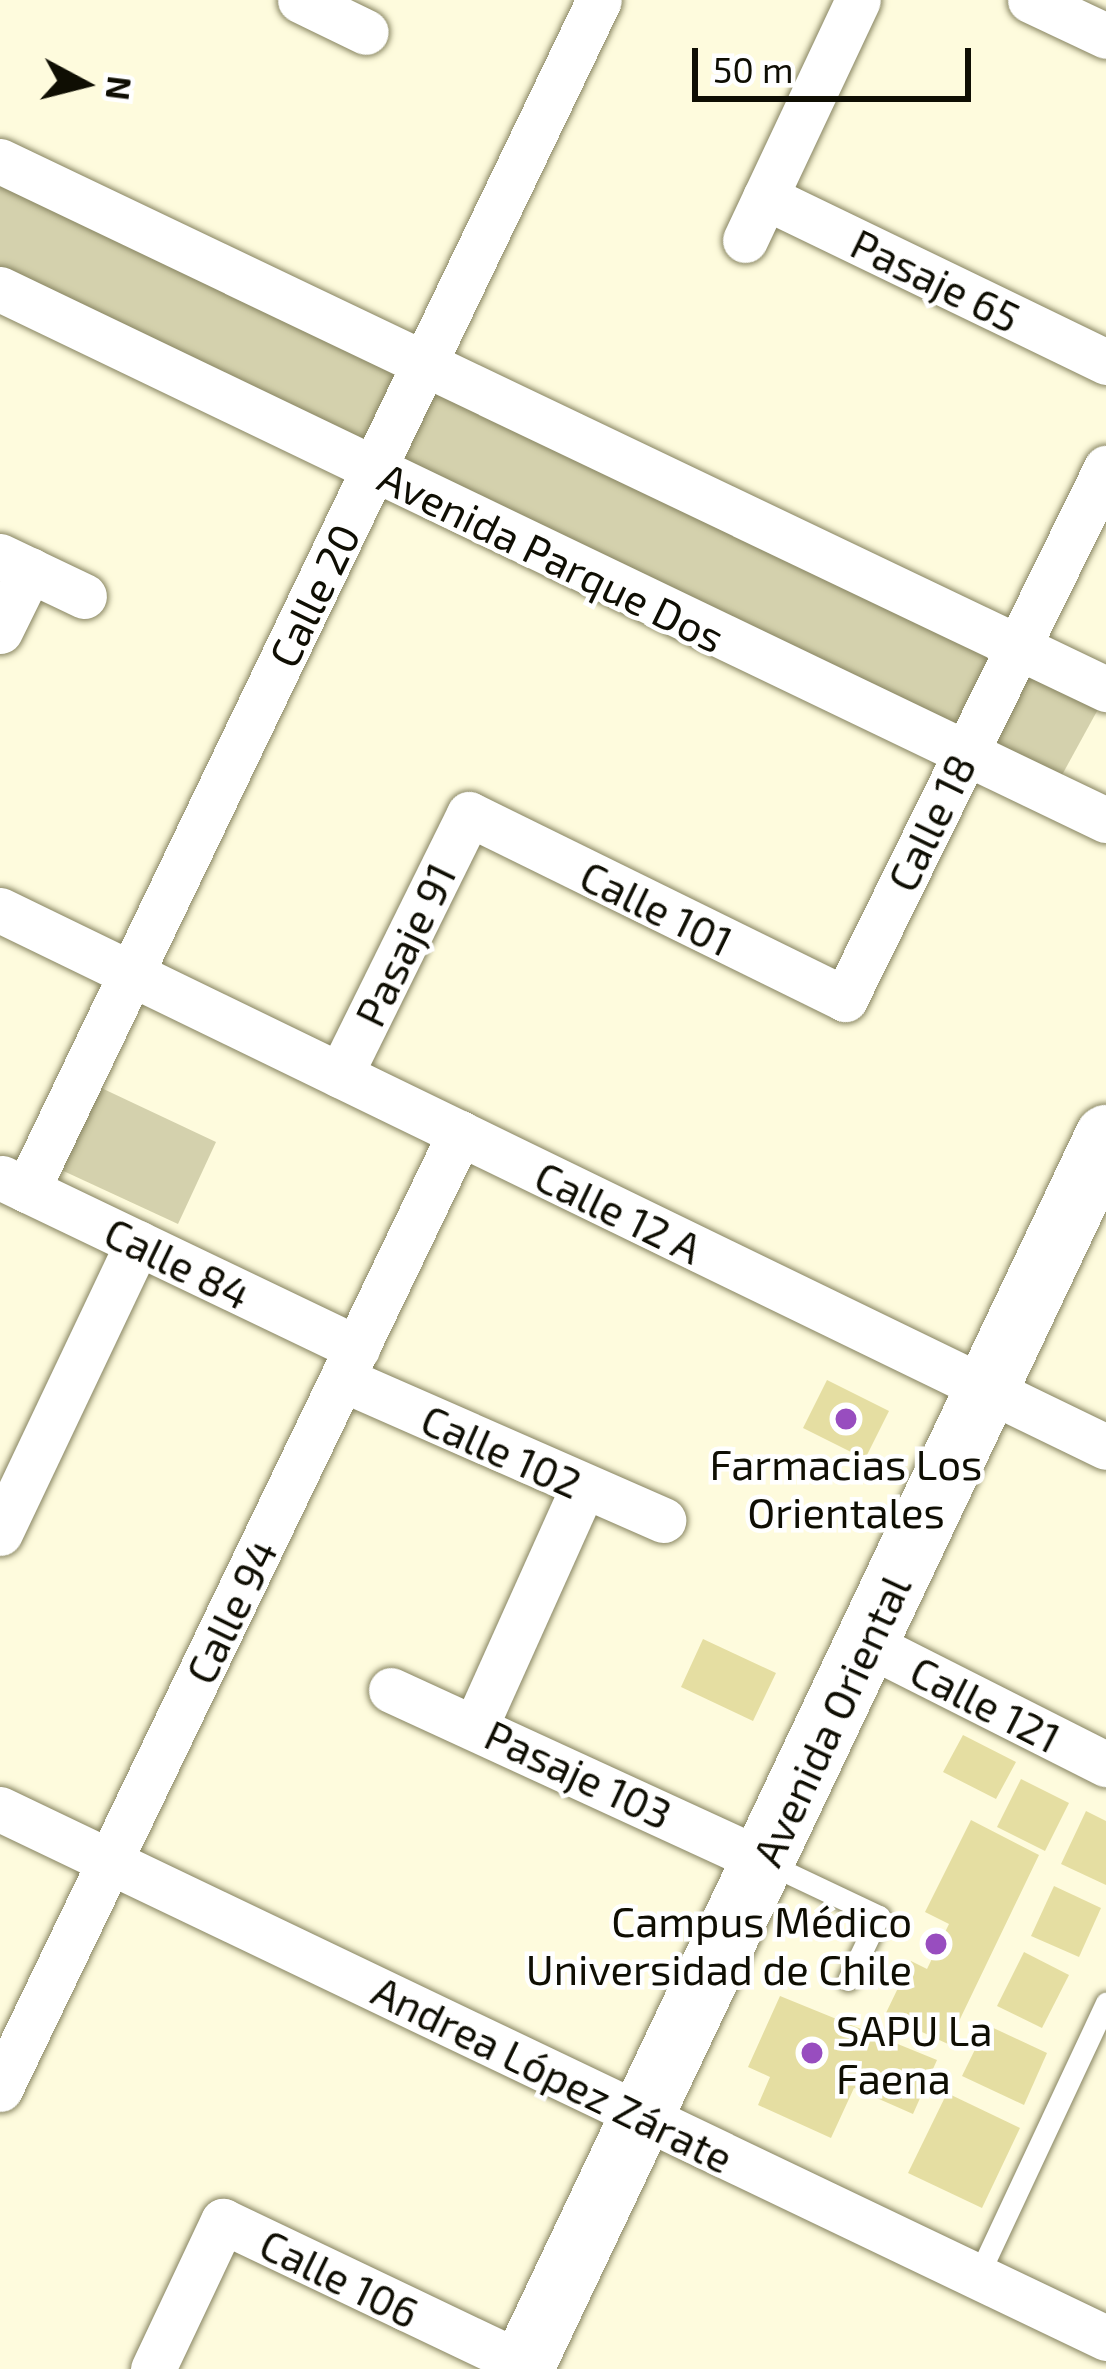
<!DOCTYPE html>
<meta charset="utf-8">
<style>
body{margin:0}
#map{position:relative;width:1106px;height:2369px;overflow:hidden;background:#fefbdd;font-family:"Exo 2",sans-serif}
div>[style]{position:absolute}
.green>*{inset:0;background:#d4d1ad}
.building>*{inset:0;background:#e5dea2}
.roads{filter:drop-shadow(0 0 3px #878461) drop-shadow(0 0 3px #878461)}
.lane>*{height:21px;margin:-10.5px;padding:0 10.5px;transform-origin:10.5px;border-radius:10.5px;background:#fff}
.street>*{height:45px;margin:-22.5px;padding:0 22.5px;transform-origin:22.5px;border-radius:22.5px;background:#fff}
.secondary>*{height:63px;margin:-31.5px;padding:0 31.5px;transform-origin:31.5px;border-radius:31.5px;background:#fff}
.dots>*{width:33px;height:33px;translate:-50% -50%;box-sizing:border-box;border:6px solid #fff;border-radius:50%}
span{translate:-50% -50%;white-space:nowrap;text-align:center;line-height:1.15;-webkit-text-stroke:9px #fff;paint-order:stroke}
.street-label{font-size:42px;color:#0f0e03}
.poi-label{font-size:42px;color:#0f0e03}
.right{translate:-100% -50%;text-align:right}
.left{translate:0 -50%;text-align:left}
.north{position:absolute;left:24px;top:24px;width:120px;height:120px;-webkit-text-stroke:9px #fff;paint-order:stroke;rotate:97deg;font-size:33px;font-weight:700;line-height:48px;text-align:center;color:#0f0e03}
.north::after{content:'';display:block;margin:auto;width:42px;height:54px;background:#0f0e03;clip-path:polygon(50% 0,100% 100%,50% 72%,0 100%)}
.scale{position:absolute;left:692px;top:48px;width:279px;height:54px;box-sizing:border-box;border:6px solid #0f0e03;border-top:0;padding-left:15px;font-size:36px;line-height:42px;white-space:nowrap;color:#0f0e03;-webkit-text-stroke:9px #fff;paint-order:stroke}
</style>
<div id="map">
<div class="green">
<i style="clip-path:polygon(0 177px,1102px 702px,1062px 775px,0 271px)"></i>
<i style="clip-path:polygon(95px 1085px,216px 1142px,178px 1224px,57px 1168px)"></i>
</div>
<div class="building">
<i style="clip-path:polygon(827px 1380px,889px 1411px,865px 1459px,803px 1428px)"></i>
<i style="clip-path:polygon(703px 1639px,776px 1673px,753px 1721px,681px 1687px)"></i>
<i style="clip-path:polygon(963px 1735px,1016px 1762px,996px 1799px,943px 1772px)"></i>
<i style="clip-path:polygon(1021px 1779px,1069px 1803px,1045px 1851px,997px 1827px)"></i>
<i style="clip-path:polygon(1086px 1811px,1106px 1821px,1106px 1885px,1061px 1864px)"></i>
<i style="clip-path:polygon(971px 1820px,1039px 1855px,948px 2044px,885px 2015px,911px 1961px,927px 1969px,949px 1924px,925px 1912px)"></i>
<i style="clip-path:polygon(1054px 1886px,1101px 1908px,1079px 1957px,1031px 1936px)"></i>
<i style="clip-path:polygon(1024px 1952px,1069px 1975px,1042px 2028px,997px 2006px)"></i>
<i style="clip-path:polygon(780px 1996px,937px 2060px,913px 2114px,854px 2088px,831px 2138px,758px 2105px,770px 2077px,748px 2067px)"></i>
<i style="clip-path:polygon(987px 2025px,1047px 2053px,1024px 2105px,962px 2076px)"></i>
<i style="clip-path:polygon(947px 2093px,1020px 2128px,982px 2208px,908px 2173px)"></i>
</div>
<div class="roads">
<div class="lane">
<i style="left:769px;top:1864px;width:122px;rotate:25.3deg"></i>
<i style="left:879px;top:1916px;width:71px;rotate:115.8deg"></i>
<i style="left:978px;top:2276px;width:302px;rotate:-64.9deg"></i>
</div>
<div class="street">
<i style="left:300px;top:0;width:73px;rotate:25.9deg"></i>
<i style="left:1030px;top:0;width:84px;rotate:25.3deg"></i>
<i style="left:0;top:161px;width:1226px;rotate:25.52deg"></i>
<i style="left:765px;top:197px;width:379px;rotate:25.8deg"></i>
<i style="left:745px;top:240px;width:265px;rotate:-64.8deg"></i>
<i style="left:0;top:289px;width:1227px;rotate:25.65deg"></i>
<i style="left:0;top:556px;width:93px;rotate:25.5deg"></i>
<i style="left:0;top:631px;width:68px;rotate:-63.8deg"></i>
<i style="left:0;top:910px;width:1229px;rotate:25.9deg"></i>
<i style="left:340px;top:1075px;width:291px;rotate:-63.7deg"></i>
<i style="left:469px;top:814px;width:419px;rotate:26.2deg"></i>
<i style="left:845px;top:999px;width:592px;rotate:-63.82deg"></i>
<i style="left:2px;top:1178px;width:394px;rotate:25.6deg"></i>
<i style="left:27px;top:1190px;width:1320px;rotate:-64.33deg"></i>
<i style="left:342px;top:1379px;width:351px;rotate:23.7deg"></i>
<i style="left:0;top:1533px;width:321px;rotate:-64.6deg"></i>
<i style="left:866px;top:1643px;width:269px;rotate:26.8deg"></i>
<i style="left:391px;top:1690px;width:409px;rotate:24.7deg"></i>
<i style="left:477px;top:1723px;width:256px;rotate:-65.8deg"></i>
<i style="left:0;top:1809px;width:1226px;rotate:25.56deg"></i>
<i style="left:0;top:2089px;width:1061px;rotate:-64.3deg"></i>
<i style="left:153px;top:2369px;width:164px;rotate:-64.7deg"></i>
<i style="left:223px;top:2221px;width:344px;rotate:25.5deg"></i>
</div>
<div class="secondary">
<i style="left:521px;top:2369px;width:1365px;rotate:-64.62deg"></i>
</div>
</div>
<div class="dots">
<i style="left:846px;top:1419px;background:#984dbf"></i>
<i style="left:936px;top:1944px;background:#984dbf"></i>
<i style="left:812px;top:2053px;background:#984dbf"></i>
</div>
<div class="street-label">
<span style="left:936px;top:279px;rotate:26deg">Pasaje 65</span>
<span style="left:552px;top:556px;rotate:26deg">Avenida Parque Dos</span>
<span style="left:313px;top:595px;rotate:-64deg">Calle 20</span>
<span style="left:930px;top:822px;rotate:-64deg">Calle 18</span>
<span style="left:657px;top:907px;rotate:26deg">Calle 101</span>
<span style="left:404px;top:944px;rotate:-64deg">Pasaje 91</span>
<span style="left:619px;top:1211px;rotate:26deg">Calle 12 A</span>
<span style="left:178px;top:1262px;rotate:26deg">Calle 84</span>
<span style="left:502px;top:1450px;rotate:24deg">Calle 102</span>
<span style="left:230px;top:1611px;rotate:-64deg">Calle 94</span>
<span style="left:986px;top:1703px;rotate:27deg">Calle 121</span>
<span style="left:830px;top:1720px;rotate:-65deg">Avenida Oriental</span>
<span style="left:579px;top:1773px;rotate:25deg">Pasaje 103</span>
<span style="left:553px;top:2073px;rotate:26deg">Andrea López Zárate</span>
<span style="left:340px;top:2277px;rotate:26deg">Calle 106</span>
</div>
<div class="poi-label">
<span style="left:846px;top:1487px">Farmacias Los<br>Orientales</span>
<span class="right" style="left:912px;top:1944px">Campus Médico<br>Universidad de Chile</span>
<span class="left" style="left:836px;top:2053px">SAPU La<br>Faena</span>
</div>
<div class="north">N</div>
<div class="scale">50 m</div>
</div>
